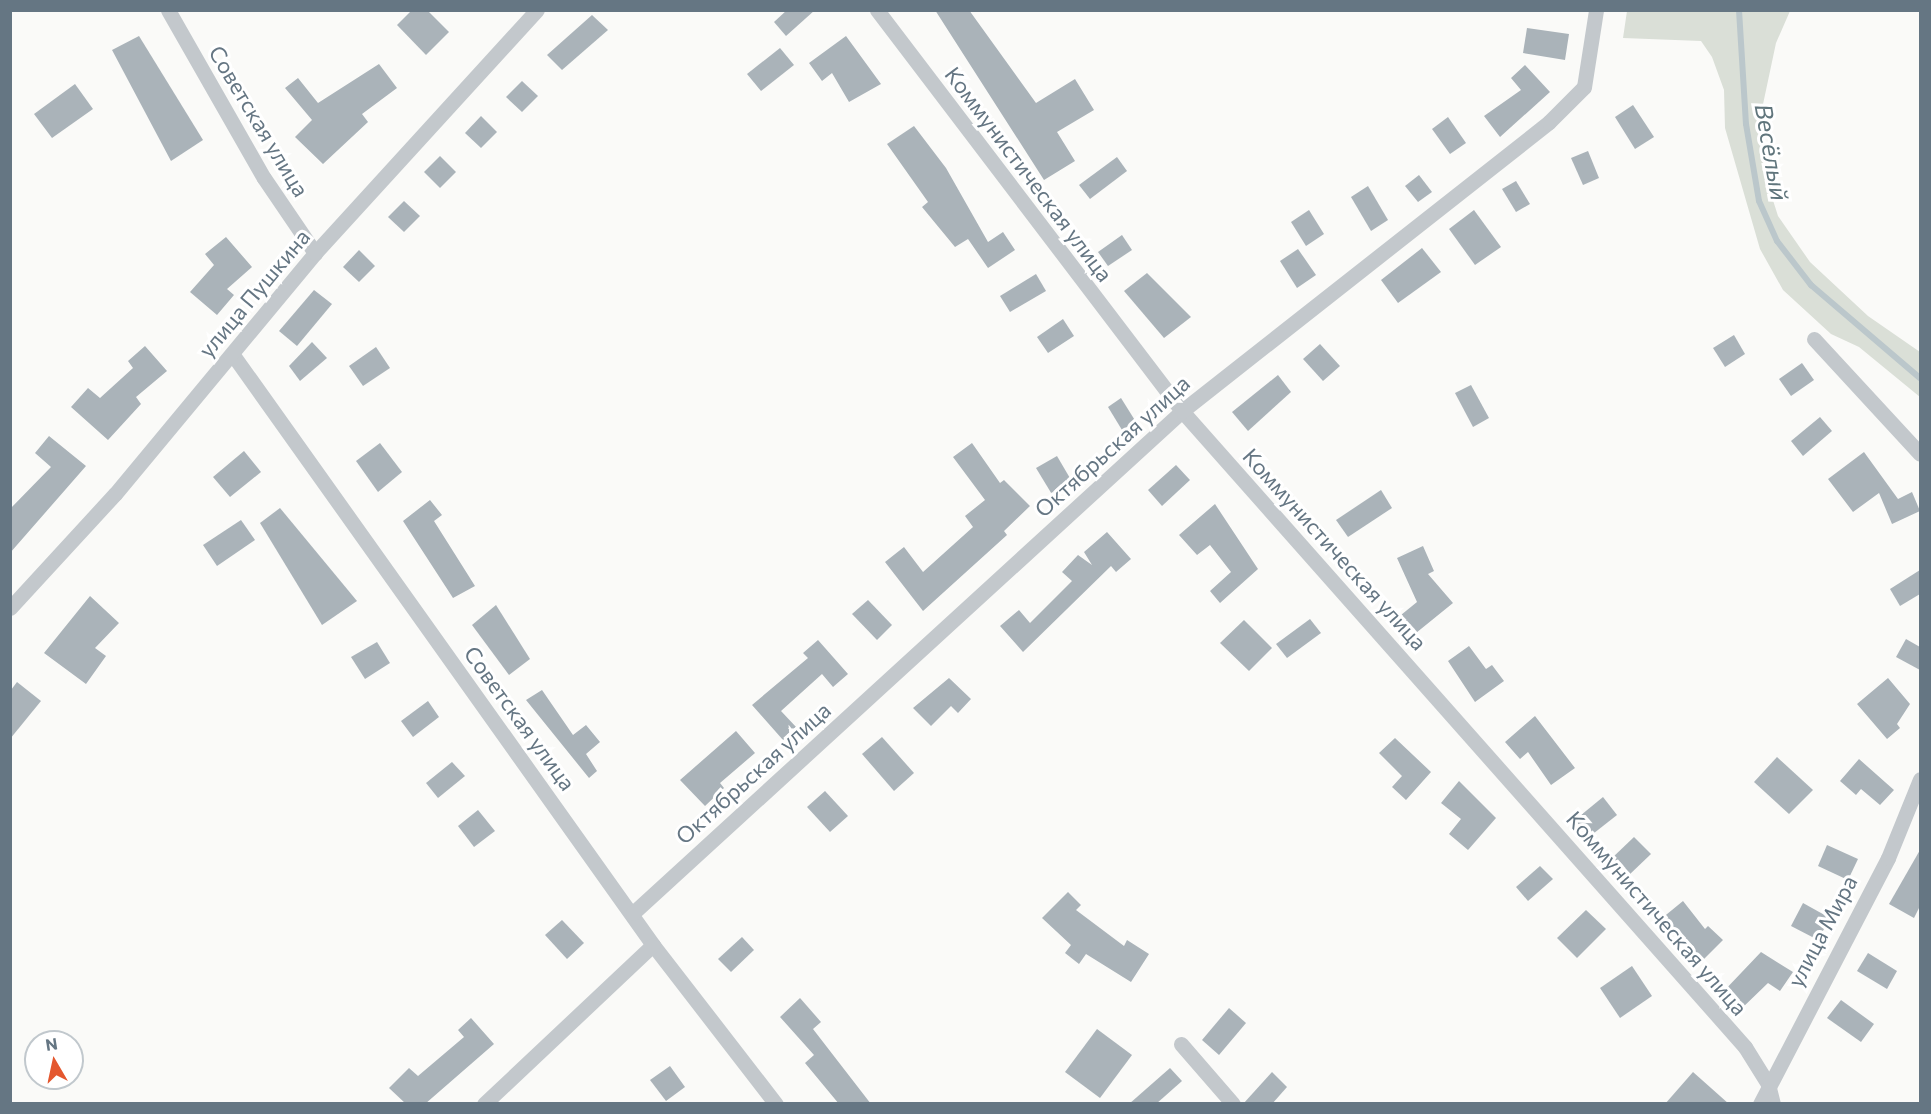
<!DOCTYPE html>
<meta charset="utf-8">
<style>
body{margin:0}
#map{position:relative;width:1931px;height:1114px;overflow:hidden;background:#fafaf8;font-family:Commissioner,sans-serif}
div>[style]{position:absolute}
.green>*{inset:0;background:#dadfd7}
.stream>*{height:6px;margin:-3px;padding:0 3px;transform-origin:3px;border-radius:3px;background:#bbc7cb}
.building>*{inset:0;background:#aab3b9}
.minor>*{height:15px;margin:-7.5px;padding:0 7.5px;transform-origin:7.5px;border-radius:7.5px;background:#c3c8cc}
span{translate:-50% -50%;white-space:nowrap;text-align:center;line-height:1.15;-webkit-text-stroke:6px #fff;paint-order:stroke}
.street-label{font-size:22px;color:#657683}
.water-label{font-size:24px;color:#60757c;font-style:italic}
.frame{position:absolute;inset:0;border:12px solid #657683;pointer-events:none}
.north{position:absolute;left:24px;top:1030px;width:60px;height:60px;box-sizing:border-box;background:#fff;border:2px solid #c1c8cd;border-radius:50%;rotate:351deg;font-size:16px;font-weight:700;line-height:24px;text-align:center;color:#657683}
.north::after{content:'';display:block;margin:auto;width:21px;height:27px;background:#e4572e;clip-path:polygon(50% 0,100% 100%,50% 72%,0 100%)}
</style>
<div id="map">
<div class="green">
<i style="clip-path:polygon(1627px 11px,1790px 11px,1776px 43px,1762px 109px,1764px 172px,1778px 216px,1810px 262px,1868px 316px,1920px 352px,1920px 397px,1859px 347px,1831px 334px,1783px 290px,1760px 249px,1725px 128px,1724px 90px,1712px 57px,1701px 41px,1623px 38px)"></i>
</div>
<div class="stream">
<i style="left:1739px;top:10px;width:114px;rotate:86.5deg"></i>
<i style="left:1746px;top:124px;width:78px;rotate:80.4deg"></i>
<i style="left:1759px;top:201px;width:44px;rotate:65.8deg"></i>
<i style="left:1777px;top:241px;width:56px;rotate:52.3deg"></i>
<i style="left:1811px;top:285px;width:143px;rotate:40.5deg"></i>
</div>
<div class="building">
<i style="clip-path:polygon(412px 10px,427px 10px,449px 32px,426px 55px,397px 25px)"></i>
<i style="clip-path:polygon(787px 10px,815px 10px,786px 36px,774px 22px)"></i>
<i style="clip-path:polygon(935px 10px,969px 10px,1036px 103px,1075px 79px,1094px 110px,1057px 132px,1075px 161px,1044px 180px)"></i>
<i style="clip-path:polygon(592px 15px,608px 30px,562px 70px,547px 55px)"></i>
<i style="clip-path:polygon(1527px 28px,1569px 34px,1565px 60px,1523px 53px)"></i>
<i style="clip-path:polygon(139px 36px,203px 140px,171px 161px,112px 50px)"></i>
<i style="clip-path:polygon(846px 36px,881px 84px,849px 102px,832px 73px,822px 81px,809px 63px)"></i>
<i style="clip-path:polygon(780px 48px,794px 65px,761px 91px,747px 74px)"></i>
<i style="clip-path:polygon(379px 64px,397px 88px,362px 114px,368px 122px,323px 164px,295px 137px,312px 120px,285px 88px,298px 78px,318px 103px)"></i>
<i style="clip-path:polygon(1525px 65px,1550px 92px,1500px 137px,1484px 116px,1521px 90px,1511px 78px)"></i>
<i style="clip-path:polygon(522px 81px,538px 96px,522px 112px,506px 97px)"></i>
<i style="clip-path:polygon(75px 84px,93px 109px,52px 138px,34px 114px)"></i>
<i style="clip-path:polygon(1633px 105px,1654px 137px,1635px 149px,1615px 117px)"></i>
<i style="clip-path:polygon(481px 116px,497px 132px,481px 148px,465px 133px)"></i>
<i style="clip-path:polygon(1448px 117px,1466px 143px,1450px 154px,1432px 129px)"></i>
<i style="clip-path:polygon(914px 126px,946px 168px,988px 242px,1003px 232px,1015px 250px,988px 268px,968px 239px,955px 247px,936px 224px,922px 207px,928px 202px,887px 144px)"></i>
<i style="clip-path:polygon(1588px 151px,1599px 178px,1583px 185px,1571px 158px)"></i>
<i style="clip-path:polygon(440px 156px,456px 172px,440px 188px,424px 172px)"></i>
<i style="clip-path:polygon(1117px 157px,1127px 171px,1090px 199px,1079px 185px)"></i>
<i style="clip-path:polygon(1419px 175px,1432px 192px,1418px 202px,1405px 186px)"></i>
<i style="clip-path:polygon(1516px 181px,1530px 204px,1516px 212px,1502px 189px)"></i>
<i style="clip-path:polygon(1368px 186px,1388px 220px,1371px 231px,1351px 197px)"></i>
<i style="clip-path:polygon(404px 201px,420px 216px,404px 232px,388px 217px)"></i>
<i style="clip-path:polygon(1309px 210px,1324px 234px,1306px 246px,1291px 222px)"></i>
<i style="clip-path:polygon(1474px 210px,1501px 247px,1475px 265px,1449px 229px)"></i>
<i style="clip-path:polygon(1122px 235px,1132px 250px,1108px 266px,1098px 252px)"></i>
<i style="clip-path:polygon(226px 237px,252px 267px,227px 289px,234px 295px,217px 315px,190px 292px,214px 265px,205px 254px)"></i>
<i style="clip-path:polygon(1422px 248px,1441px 272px,1398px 303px,1381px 280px)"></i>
<i style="clip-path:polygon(1298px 249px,1316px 275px,1297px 288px,1280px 261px)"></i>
<i style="clip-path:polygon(359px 250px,375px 266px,359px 282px,343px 267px)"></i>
<i style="clip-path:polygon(1147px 273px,1191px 317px,1164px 338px,1124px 291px)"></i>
<i style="clip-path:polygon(1036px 274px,1046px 291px,1010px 312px,1000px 296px)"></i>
<i style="clip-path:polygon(314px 290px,332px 304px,297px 346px,279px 331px)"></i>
<i style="clip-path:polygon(1063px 319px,1074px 336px,1048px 353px,1037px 337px)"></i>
<i style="clip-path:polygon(1734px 335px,1745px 354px,1725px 367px,1713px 348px)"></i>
<i style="clip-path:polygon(312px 342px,327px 358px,300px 381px,289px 366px)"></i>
<i style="clip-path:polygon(1320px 344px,1340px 366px,1323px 381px,1303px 359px)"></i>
<i style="clip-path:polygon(145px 346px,167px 371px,136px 397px,141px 404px,108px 440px,71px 407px,88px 388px,100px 398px,133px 368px,128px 361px)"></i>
<i style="clip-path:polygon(376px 347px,390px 368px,363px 386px,349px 366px)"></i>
<i style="clip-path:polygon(1802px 363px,1814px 380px,1791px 396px,1779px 379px)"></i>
<i style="clip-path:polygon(1278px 375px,1291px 392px,1248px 431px,1232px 412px)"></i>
<i style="clip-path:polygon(1471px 385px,1489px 418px,1473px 427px,1455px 393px)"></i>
<i style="clip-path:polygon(1121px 398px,1136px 422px,1122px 430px,1108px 407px)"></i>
<i style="clip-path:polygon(1820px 417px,1832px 431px,1803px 456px,1791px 441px)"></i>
<i style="clip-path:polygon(49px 436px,86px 466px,10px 553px,10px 509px,51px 467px,35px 453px)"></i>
<i style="clip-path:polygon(380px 443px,402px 472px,378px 492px,356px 461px)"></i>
<i style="clip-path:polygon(972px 443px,1000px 483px,1004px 480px,1030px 506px,1004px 531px,1007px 535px,923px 611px,885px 562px,904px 547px,923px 572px,973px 527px,965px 516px,985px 500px,953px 457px)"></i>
<i style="clip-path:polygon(244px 451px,261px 472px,230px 497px,213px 477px)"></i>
<i style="clip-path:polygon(1864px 452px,1898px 499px,1912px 492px,1920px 511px,1892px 524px,1879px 493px,1853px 512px,1828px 479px)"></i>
<i style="clip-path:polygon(1057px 456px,1074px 485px,1053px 496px,1036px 468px)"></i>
<i style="clip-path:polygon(1176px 465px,1190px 480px,1162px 506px,1148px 490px)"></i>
<i style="clip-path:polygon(1381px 490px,1392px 508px,1348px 537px,1336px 520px)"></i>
<i style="clip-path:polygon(430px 500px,442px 515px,434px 521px,475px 586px,453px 598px,403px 521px)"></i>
<i style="clip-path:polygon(1215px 504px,1258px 569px,1220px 603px,1210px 591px,1231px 572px,1210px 545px,1197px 555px,1179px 535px)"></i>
<i style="clip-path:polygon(280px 508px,357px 601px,322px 625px,260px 523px)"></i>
<i style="clip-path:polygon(241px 520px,255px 540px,217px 566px,203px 545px)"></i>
<i style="clip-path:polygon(1107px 532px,1131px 559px,1116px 572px,1111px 566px,1023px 652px,1000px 626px,1019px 610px,1030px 623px,1072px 581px,1062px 572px,1078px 555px,1092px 565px,1084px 552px)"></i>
<i style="clip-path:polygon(1423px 546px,1434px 571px,1428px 574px,1453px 603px,1416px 633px,1401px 615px,1417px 602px,1397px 558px)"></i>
<i style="clip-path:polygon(1920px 570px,1920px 594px,1900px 606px,1890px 589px)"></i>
<i style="clip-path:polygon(90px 596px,119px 623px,95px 648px,106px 656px,86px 684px,44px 653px)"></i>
<i style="clip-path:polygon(868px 600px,892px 625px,877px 640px,852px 614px)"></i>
<i style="clip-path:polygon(496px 605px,530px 659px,509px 675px,472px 625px)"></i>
<i style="clip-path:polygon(1310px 619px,1321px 633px,1287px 658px,1276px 644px)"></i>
<i style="clip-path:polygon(1244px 620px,1272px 648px,1249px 671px,1220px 643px)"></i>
<i style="clip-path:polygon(1906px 639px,1920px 647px,1920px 670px,1896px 657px)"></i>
<i style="clip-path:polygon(818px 640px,848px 674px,833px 687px,822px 674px,781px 711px,797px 728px,783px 740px,752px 705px,808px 658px,803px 653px)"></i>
<i style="clip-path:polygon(377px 642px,390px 663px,365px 679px,351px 657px)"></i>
<i style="clip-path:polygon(1469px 646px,1486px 669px,1492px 665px,1504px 681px,1475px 702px,1448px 661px)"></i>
<i style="clip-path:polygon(949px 678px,971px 699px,958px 713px,951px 706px,931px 726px,913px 708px)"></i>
<i style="clip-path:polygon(1888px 678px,1910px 704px,1897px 724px,1900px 728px,1887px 739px,1857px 704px)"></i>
<i style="clip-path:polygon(17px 682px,41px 701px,10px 739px,11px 690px)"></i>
<i style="clip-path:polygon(542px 690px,573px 735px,586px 725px,600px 742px,586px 754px,597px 771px,589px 778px,526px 700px)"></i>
<i style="clip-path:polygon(428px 701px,439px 717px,413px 737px,401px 721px)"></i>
<i style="clip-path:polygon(1535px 716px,1575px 768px,1551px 785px,1528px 752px,1520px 759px,1505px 742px)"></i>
<i style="clip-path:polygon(736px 731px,755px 753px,720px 783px,724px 788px,705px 806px,680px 780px)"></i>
<i style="clip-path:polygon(882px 737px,914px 773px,894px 791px,862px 754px)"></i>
<i style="clip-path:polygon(1395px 738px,1431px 772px,1406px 800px,1392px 787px,1402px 776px,1379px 753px)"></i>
<i style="clip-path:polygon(1777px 757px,1813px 790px,1789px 814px,1754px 782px)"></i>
<i style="clip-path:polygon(1859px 759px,1894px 790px,1880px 805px,1861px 789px,1856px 795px,1840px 781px)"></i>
<i style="clip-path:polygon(452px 762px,465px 776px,438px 798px,426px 783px)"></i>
<i style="clip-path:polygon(1459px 781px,1496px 818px,1468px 850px,1449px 834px,1461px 819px,1441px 803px)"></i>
<i style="clip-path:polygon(825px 791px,848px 816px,830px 832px,807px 807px)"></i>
<i style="clip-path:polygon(1603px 797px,1617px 815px,1589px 837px,1575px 820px)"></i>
<i style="clip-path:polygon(478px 810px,495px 831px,474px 847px,458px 826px)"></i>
<i style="clip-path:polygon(1634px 837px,1651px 854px,1628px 876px,1611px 859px)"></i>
<i style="clip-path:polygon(1827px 845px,1858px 859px,1848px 880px,1818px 866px)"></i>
<i style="clip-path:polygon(1920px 850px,1920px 906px,1914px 918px,1889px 904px)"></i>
<i style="clip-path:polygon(1540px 866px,1553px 879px,1528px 901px,1516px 887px)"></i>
<i style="clip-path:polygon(1068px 892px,1081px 905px,1076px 910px,1124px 946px,1127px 940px,1149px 954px,1131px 982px,1086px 954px,1079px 964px,1065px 953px,1071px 945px,1042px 918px)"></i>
<i style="clip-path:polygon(1683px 901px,1705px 929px,1708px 926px,1723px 940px,1699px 964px,1661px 919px)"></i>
<i style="clip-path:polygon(1803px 903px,1830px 918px,1818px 940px,1791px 926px)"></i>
<i style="clip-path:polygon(1586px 910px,1606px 929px,1577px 958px,1557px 938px)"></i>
<i style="clip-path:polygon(562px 920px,584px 943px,567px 959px,545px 935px)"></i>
<i style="clip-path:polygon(742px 937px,754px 950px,731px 972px,718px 959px)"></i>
<i style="clip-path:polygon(1761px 952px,1793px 972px,1780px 991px,1768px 983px,1739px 1011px,1722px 993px)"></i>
<i style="clip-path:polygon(1868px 953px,1897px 971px,1887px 989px,1857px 971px)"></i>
<i style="clip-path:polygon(1632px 966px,1652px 996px,1620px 1018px,1600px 988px)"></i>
<i style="clip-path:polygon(800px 998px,821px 1022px,813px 1029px,871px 1104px,839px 1104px,805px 1063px,814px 1055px,780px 1017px)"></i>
<i style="clip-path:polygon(1841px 1000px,1874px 1024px,1861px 1042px,1827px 1018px)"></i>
<i style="clip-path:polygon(1229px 1008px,1246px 1023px,1219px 1055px,1202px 1040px)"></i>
<i style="clip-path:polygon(471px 1018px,494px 1044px,425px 1104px,406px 1104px,389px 1088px,409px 1068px,418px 1076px,464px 1037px,458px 1030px)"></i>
<i style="clip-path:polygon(1097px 1029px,1132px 1055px,1100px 1098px,1065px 1072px)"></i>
<i style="clip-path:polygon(670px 1066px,685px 1087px,666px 1101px,650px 1080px)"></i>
<i style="clip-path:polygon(1170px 1068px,1182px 1081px,1156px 1104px,1129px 1104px)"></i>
<i style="clip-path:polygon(1272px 1072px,1287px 1087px,1272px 1104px,1243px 1104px)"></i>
<i style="clip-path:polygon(1693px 1072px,1729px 1104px,1665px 1104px)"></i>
</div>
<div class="minor">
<i style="left:168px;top:10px;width:193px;rotate:60.3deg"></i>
<i style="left:264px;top:178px;width:91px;rotate:55.8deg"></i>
<i style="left:877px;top:10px;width:504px;rotate:52.74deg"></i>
<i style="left:1182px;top:411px;width:849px;rotate:48.48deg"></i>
<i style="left:1745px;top:1047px;width:44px;rotate:58.1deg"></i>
<i style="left:1768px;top:1084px;width:21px;rotate:76deg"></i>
<i style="left:1814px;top:339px;width:156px;rotate:47.3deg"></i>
<i style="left:233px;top:355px;width:724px;rotate:54.55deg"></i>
<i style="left:653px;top:945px;width:201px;rotate:52.3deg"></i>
<i style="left:10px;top:608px;width:155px;rotate:-47.4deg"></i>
<i style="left:115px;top:494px;width:313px;rotate:-50.3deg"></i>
<i style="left:315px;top:253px;width:329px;rotate:-47.6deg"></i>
<i style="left:633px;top:913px;width:744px;rotate:-42.44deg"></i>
<i style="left:1182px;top:411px;width:467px;rotate:-38.2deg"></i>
<i style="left:1549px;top:122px;width:49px;rotate:-45deg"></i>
<i style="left:1584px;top:87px;width:78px;rotate:-81.1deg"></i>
<i style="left:1181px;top:1044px;width:79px;rotate:49.1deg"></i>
<i style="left:484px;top:1104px;width:232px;rotate:-43.3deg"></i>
<i style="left:1760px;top:1104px;width:277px;rotate:-62.5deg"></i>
<i style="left:1888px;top:858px;width:85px;rotate:-67.9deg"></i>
</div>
<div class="street-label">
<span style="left:259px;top:121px;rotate:59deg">Советская улица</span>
<span style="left:1029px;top:174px;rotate:53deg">Коммунистическая улица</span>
<span style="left:254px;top:293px;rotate:-50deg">улица Пушкина</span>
<span style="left:1112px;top:446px;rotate:-42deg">Октябрьская улица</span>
<span style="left:1335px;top:549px;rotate:48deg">Коммунистическая улица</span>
<span style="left:520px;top:718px;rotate:54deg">Советская улица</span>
<span style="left:753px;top:773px;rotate:-42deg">Октябрьская улица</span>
<span style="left:1657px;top:913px;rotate:49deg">Коммунистическая улица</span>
<span style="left:1822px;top:931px;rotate:-62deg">улица Мира</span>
</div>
<div class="water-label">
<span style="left:1772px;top:152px;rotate:80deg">Весёлый</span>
</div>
<div class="frame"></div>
<div class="north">N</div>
</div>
